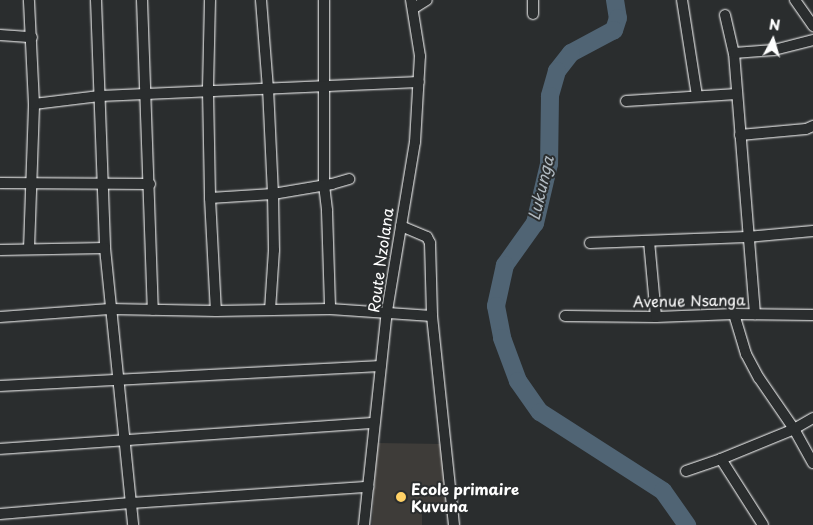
<!DOCTYPE html>
<style>
body{margin:0}
#map{position:relative;width:813px;height:525px;overflow:hidden;background:#2a2d2e;font-family:"Playpen Sans",sans-serif}
div>[style]{position:absolute}
.built>*{inset:0;background:#3e3c39}
.river>*{height:18px;margin:-9px;padding:0 9px;transform-origin:9px;border-radius:9px;background:#506474}
.roads{filter:drop-shadow(0 0 1px #fff) drop-shadow(0 0 1px #fff)}
.street>*{height:10px;margin:-5px;padding:0 5px;transform-origin:5px;border-radius:5px;background:#2a2d2e}
.dots>*{width:14px;height:14px;translate:-50% -50%;box-sizing:border-box;border:2px solid #2a2d2e;border-radius:50%}
span{translate:-50% -50%;white-space:nowrap;text-align:center;line-height:1.15;-webkit-text-stroke:4px #2a2d2e;paint-order:stroke}
.street-label{font-size:15px;color:#fff}
.poi-label{font-size:15px;color:#fff;font-weight:700}
.left{translate:0 -50%;text-align:left}
.water-label{font-size:16px;color:#b0b9c0;font-style:italic}
.north{position:absolute;left:748px;top:15px;width:50px;height:50px;-webkit-text-stroke:4px #2a2d2e;paint-order:stroke;rotate:6deg;font-size:14px;font-weight:700;line-height:20px;text-align:center;color:#fff}
.north::after{content:'';display:block;margin:auto;width:18px;height:22px;background:#fff;clip-path:polygon(50% 0,100% 100%,50% 72%,0 100%)}
</style>
<div id="map">
<div class="built">
<i style="clip-path:polygon(377px 443px,444px 444px,447px 512px,422px 512px,422px 525px,372px 525px)"></i>
</div>
<div class="river">
<i style="left:615px;top:0;width:18px;rotate:81deg"></i>
<i style="left:618px;top:18px;width:13px;rotate:108deg"></i>
<i style="left:614px;top:30px;width:49px;rotate:151.9deg"></i>
<i style="left:571px;top:53px;width:23px;rotate:128deg"></i>
<i style="left:557px;top:71px;width:26px;rotate:106deg"></i>
<i style="left:550px;top:96px;width:68px;rotate:90.8deg"></i>
<i style="left:549px;top:164px;width:61px;rotate:103.3deg"></i>
<i style="left:535px;top:223px;width:52px;rotate:125.5deg"></i>
<i style="left:505px;top:265px;width:42px;rotate:102.4deg"></i>
<i style="left:496px;top:306px;width:33px;rotate:79deg"></i>
<i style="left:502px;top:338px;width:46px;rotate:69.6deg"></i>
<i style="left:518px;top:381px;width:38px;rotate:55deg"></i>
<i style="left:540px;top:412px;width:146px;rotate:32.7deg"></i>
<i style="left:663px;top:491px;width:42px;rotate:54.8deg"></i>
</div>
<div class="roads">
<div class="street">
<i style="left:96px;top:0;width:248px;rotate:87.9deg"></i>
<i style="left:105px;top:248px;width:278px;rotate:84.2deg"></i>
<i style="left:142px;top:0;width:310px;rotate:88deg"></i>
<i style="left:210px;top:0;width:91px;rotate:91.3deg"></i>
<i style="left:208px;top:91px;width:107px;rotate:88.9deg"></i>
<i style="left:210px;top:198px;width:113px;rotate:87deg"></i>
<i style="left:261px;top:0;width:88px;rotate:85.5deg"></i>
<i style="left:268px;top:88px;width:106px;rotate:87.3deg"></i>
<i style="left:273px;top:194px;width:56px;rotate:89deg"></i>
<i style="left:274px;top:250px;width:60px;rotate:93.8deg"></i>
<i style="left:324px;top:0;width:185px;rotate:90deg"></i>
<i style="left:324px;top:185px;width:26px;rotate:83deg"></i>
<i style="left:327px;top:211px;width:98px;rotate:88.2deg"></i>
<i style="left:533px;top:0;width:14px;rotate:90deg"></i>
<i style="left:682px;top:0;width:97px;rotate:81.1deg"></i>
<i style="left:795px;top:0;width:32px;rotate:55deg"></i>
<i style="left:414px;top:8px;width:15px;rotate:-32deg"></i>
<i style="left:725px;top:15px;width:39px;rotate:77deg"></i>
<i style="left:734px;top:53px;width:262px;rotate:85.4deg"></i>
<i style="left:0;top:35px;width:32px;rotate:4deg"></i>
<i style="left:734px;top:53px;width:40px;rotate:-4.3deg"></i>
<i style="left:774px;top:50px;width:40px;rotate:-14.4deg"></i>
<i style="left:626px;top:101px;width:111px;rotate:-3.6deg"></i>
<i style="left:34px;top:104px;width:66px;rotate:-6.9deg"></i>
<i style="left:100px;top:96px;width:319px;rotate:-2.5deg"></i>
<i style="left:740px;top:135px;width:66px;rotate:-5.2deg"></i>
<i style="left:806px;top:129px;width:8px;rotate:-23deg"></i>
<i style="left:0;top:183px;width:150px;rotate:0.4deg"></i>
<i style="left:210px;top:198px;width:63px;rotate:-3.6deg"></i>
<i style="left:273px;top:194px;width:60px;rotate:-9.6deg"></i>
<i style="left:332px;top:184px;width:18px;rotate:-16deg"></i>
<i style="left:401px;top:226px;width:28px;rotate:23deg"></i>
<i style="left:427px;top:237px;width:7px;rotate:63deg"></i>
<i style="left:430px;top:243px;width:73px;rotate:88.4deg"></i>
<i style="left:432px;top:316px;width:210px;rotate:84deg"></i>
<i style="left:649px;top:241px;width:76px;rotate:84.7deg"></i>
<i style="left:590px;top:243px;width:157px;rotate:-2.2deg"></i>
<i style="left:747px;top:237px;width:66px;rotate:-5.2deg"></i>
<i style="left:29px;top:249px;width:145px;rotate:-88deg"></i>
<i style="left:34px;top:104px;width:104px;rotate:-92.8deg"></i>
<i style="left:0;top:250px;width:105px;rotate:-1.1deg"></i>
<i style="left:734px;top:314px;width:42px;rotate:73.3deg"></i>
<i style="left:746px;top:354px;width:27px;rotate:62deg"></i>
<i style="left:759px;top:378px;width:62px;rotate:55.5deg"></i>
<i style="left:794px;top:429px;width:39px;rotate:61deg"></i>
<i style="left:565px;top:316px;width:91px;rotate:0.6deg"></i>
<i style="left:656px;top:317px;width:78px;rotate:-2.2deg"></i>
<i style="left:734px;top:314px;width:79px;rotate:0.7deg"></i>
<i style="left:0;top:317px;width:110px;rotate:-4.2deg"></i>
<i style="left:110px;top:309px;width:106px;rotate:1.1deg"></i>
<i style="left:216px;top:311px;width:114px;rotate:-1deg"></i>
<i style="left:330px;top:309px;width:102px;rotate:3.9deg"></i>
<i style="left:0;top:386px;width:381px;rotate:-3deg"></i>
<i style="left:0;top:449px;width:375px;rotate:-4deg"></i>
<i style="left:721px;top:459px;width:78px;rotate:57.5deg"></i>
<i style="left:686px;top:471px;width:37px;rotate:-19deg"></i>
<i style="left:721px;top:459px;width:79px;rotate:-22.3deg"></i>
<i style="left:794px;top:429px;width:22px;rotate:-30deg"></i>
<i style="left:0;top:514px;width:131px;rotate:-4.8deg"></i>
<i style="left:131px;top:503px;width:238px;rotate:-3.9deg"></i>
<i style="left:364px;top:525px;width:215px;rotate:-83.9deg"></i>
<i style="left:387px;top:311px;width:171px;rotate:-80.6deg"></i>
<i style="left:415px;top:142px;width:86px;rotate:-86.7deg"></i>
<i style="left:420px;top:56px;width:57px;rotate:-99.1deg"></i>
</div>
</div>
<div class="dots">
<i style="left:401px;top:497px;background:#ffd166"></i>
</div>
<div class="street-label">
<span style="left:380px;top:260px;rotate:-82deg">Route Nzolana</span>
<span style="left:689px;top:300px;rotate:-1deg">Avenue Nsanga</span>
</div>
<div class="poi-label">
<span class="left" style="left:411px;top:497px">Ecole primaire<br>Kuvuna</span>
</div>
<div class="water-label">
<span style="left:540px;top:188px;rotate:-77deg">Lukunga</span>
</div>
<div class="north">N</div>
</div>
